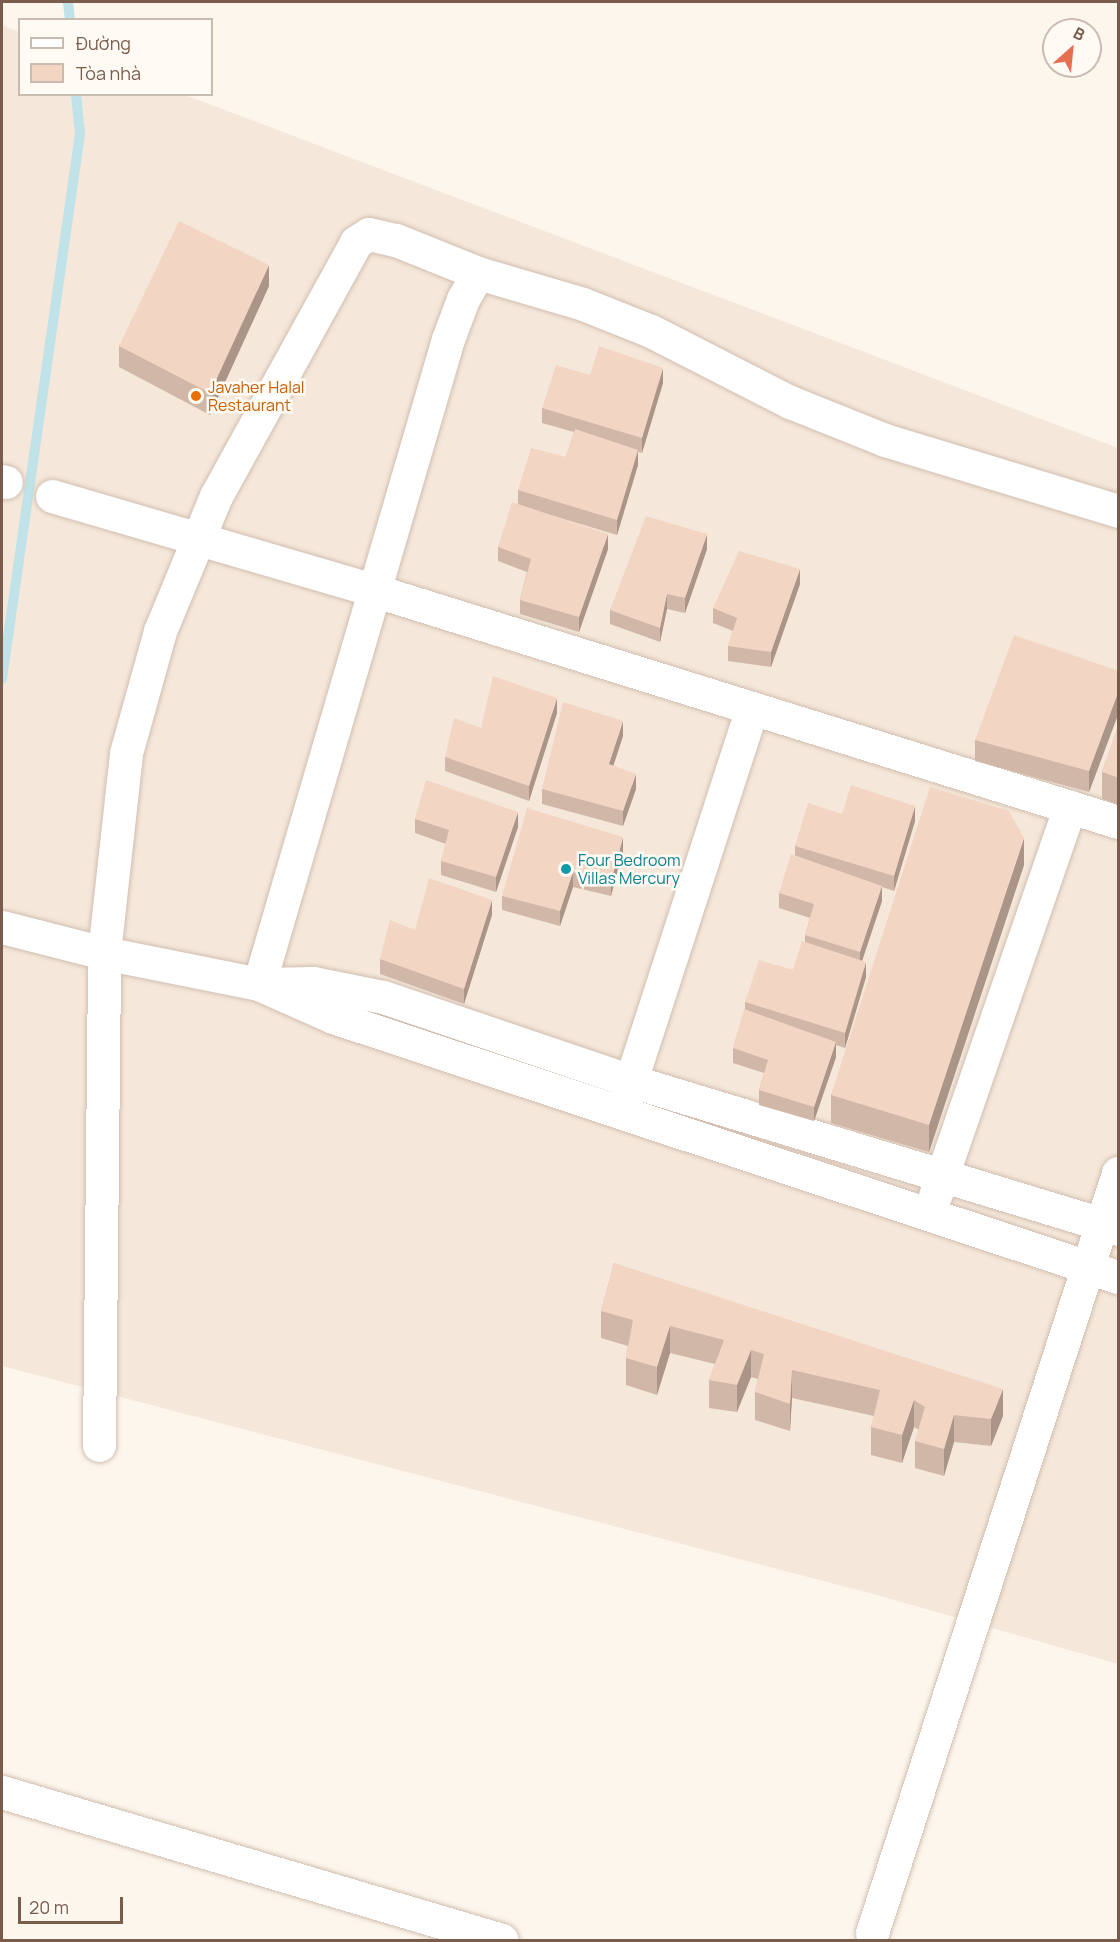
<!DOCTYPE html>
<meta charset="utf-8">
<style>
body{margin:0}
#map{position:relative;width:1120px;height:1942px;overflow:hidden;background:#fdf6ec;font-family:Manrope,sans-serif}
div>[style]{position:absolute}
.residential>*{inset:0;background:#f5e8da}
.stream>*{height:10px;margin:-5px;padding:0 5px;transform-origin:5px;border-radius:5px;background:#bfe3e8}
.roads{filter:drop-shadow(0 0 2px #d1beb0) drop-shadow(0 0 2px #d1beb0)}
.minor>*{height:33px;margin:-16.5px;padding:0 16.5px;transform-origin:16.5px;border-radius:16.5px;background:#fff}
.wall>*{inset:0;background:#d1b7a8}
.shaded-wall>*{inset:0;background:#aa9588}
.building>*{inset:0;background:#f3d5c3}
.dots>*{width:16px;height:16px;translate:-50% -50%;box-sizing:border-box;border:3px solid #fffaf3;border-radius:50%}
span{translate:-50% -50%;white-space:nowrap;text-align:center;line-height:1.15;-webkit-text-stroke:5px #fffaf3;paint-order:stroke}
.food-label{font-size:16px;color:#c56008}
.left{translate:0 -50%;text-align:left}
.culture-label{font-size:16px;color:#0d838f}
.frame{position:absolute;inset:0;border:3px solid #7a5c4d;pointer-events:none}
.legend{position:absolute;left:18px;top:18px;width:195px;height:78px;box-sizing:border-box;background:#fffaf3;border:2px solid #cabbb1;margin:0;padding:8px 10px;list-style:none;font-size:18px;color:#7a5c4d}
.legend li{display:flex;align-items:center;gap:12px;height:30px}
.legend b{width:30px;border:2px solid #cabbb1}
.north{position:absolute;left:1042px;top:18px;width:60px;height:60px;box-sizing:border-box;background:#fffaf3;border:2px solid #cabbb1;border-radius:50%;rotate:27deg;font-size:16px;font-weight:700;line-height:24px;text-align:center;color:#7a5c4d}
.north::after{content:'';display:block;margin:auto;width:21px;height:27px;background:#e76f51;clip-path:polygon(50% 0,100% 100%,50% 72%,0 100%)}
.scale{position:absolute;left:18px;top:1897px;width:105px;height:27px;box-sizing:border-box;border:3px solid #7a5c4d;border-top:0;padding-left:8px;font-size:18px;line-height:21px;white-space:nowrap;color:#7a5c4d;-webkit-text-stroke:4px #fffaf3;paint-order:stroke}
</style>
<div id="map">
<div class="residential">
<i style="clip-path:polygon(2px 25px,19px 32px,20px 94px,185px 95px,1118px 448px,1118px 1664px,877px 1595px,2px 1366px)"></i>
</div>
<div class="stream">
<i style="left:68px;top:2px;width:18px;rotate:84deg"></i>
<i style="left:2px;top:679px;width:551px;rotate:-81.86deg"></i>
<i style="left:80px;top:134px;width:40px;rotate:-95.7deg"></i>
</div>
<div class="roads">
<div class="minor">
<i style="left:2px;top:481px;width:4px;rotate:14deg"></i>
<i style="left:52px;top:496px;width:338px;rotate:16.3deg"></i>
<i style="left:376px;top:591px;width:777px;rotate:17.29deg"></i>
<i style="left:2px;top:927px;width:105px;rotate:14.3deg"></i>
<i style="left:104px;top:953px;width:158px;rotate:11.3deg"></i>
<i style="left:259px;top:984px;width:54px;rotate:-1.1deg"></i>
<i style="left:313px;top:983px;width:71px;rotate:11.3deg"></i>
<i style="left:383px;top:997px;width:262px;rotate:18.7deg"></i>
<i style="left:631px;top:1081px;width:509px;rotate:16.9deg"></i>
<i style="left:259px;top:984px;width:672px;rotate:-73.67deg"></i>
<i style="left:448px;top:339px;width:43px;rotate:-69.4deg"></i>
<i style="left:463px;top:299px;width:30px;rotate:-60deg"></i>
<i style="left:478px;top:273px;width:109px;rotate:16.4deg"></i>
<i style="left:583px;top:304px;width:73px;rotate:21.7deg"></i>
<i style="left:651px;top:331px;width:156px;rotate:27.1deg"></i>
<i style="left:790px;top:402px;width:102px;rotate:21.8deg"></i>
<i style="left:885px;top:440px;width:244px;rotate:16.9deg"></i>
<i style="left:263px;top:986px;width:77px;rotate:23.9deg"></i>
<i style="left:333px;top:1017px;width:827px;rotate:18.33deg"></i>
<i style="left:624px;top:1102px;width:412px;rotate:-72deg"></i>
<i style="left:935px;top:1196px;width:412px;rotate:-70.9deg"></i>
<i style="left:99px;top:1445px;width:492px;rotate:-89.4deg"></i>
<i style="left:104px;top:953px;width:201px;rotate:-83.7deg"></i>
<i style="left:126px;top:753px;width:127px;rotate:-74.4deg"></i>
<i style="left:160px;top:631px;width:146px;rotate:-67.5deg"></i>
<i style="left:216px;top:496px;width:290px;rotate:-61.1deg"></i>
<i style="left:356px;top:242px;width:15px;rotate:-32deg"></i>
<i style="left:369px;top:234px;width:28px;rotate:13deg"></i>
<i style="left:396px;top:240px;width:88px;rotate:21.9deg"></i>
<i style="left:2px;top:1792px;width:521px;rotate:16.49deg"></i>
<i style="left:872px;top:1933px;width:799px;rotate:-72.06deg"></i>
</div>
</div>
<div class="wall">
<i style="clip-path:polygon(269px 286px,210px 415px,119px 367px,119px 346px)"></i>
<i style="clip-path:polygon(590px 375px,663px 383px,642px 453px,638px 452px,638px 465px,617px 535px,547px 514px,608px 549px,579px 632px,520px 614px,520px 600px,527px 572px,498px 561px,498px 547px,518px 504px,518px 490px,566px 457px,574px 432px,542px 423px,542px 408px)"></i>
<i style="clip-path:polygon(707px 549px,685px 613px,667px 609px,660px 642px,610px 624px,610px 610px)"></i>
<i style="clip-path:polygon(800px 584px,771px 667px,728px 661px,728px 646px,733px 631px,713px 623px,713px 608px)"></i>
<i style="clip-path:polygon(1119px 671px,1119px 712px,1089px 792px,975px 761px,975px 740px)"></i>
<i style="clip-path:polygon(557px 713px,529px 801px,445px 771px,445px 757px,481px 728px)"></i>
<i style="clip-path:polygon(1119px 724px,1119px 805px,1102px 799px,1102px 772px)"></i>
<i style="clip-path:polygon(623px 736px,613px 766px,636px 789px,623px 826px,542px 804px,542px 789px)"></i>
<i style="clip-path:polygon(842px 814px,915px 821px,894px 891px,882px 887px,882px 901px,862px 961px,866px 977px,845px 1048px,836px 1045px,836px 1057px,814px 1121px,759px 1105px,759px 1090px,764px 1073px,733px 1063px,733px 1048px,745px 1009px,745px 1002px,793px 970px,805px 942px,805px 935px,810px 918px,779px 908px,779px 893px,795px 855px,795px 846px)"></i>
<i style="clip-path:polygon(415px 819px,518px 827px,496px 892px,441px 875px,441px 861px,446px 844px,415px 833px)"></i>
<i style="clip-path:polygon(623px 852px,611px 896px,573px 887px,560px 926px,502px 910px,502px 896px)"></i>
<i style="clip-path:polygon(1024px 865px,929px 1152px,831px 1123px,831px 1095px)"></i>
<i style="clip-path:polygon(492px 915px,464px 1004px,380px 974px,380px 959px,415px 930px)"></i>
<i style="clip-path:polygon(614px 1263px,1003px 1416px,991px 1446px,954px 1442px,944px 1476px,915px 1468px,915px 1441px,919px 1430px,914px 1427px,902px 1463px,871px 1455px,871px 1427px,874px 1416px,792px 1398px,790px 1431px,755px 1420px,755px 1392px,758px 1379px,751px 1377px,737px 1412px,709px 1408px,709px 1380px,715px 1364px,670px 1353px,657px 1395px,626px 1385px,626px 1358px,628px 1346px,601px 1338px,601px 1311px)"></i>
</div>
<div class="shaded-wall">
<i style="clip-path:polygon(269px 265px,269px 286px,210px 415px,210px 393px)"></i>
<i style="clip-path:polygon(663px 368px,663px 383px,642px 453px,642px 438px)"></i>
<i style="clip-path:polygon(638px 450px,638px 465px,617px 535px,617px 520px)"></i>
<i style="clip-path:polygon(608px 534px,608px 549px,579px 632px,579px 617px)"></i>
<i style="clip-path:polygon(707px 534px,707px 549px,685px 613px,685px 598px)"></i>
<i style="clip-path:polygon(800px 569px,800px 584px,771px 667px,771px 652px)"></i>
<i style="clip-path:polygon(667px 594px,667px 609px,660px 642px,660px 628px)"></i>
<i style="clip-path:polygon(1119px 690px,1119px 712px,1089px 792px,1089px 771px)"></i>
<i style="clip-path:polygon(557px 698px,557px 713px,529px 801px,529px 786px)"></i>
<i style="clip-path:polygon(623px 721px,623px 736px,609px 779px,609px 764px)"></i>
<i style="clip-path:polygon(636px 774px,636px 789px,623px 826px,623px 811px)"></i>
<i style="clip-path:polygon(915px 806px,915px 821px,894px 891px,894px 876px)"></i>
<i style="clip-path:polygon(518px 812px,518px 827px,496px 892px,496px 877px)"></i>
<i style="clip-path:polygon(623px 837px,623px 852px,611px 896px,611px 882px)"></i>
<i style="clip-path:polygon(1024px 838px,1024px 865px,929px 1152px,929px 1125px)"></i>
<i style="clip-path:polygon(573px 872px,573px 887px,560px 926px,560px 911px)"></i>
<i style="clip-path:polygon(882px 886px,882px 901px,860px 967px,860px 952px)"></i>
<i style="clip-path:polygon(492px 900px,492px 915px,464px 1004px,464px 989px)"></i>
<i style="clip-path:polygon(866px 962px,866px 977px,845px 1048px,845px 1033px)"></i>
<i style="clip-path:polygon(836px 1042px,836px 1057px,814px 1121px,814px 1107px)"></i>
<i style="clip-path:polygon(670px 1326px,670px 1353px,657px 1395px,657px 1367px)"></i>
<i style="clip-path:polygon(751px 1350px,751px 1377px,737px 1412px,737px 1385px)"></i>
<i style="clip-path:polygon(792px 1370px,792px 1398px,790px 1431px,790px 1404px)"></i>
<i style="clip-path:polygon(1003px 1389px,1003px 1416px,991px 1446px,991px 1419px)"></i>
<i style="clip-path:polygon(914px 1400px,914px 1427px,902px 1463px,902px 1435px)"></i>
<i style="clip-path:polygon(954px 1415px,954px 1442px,944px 1476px,944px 1449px)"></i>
</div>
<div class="building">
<i style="clip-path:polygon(179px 221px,269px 265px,210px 393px,119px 346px)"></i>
<i style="clip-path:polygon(599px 346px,663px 368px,642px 438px,542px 408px,556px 365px,590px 375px)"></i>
<i style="clip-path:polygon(575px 429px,638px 450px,617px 520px,518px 490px,531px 448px,566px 457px)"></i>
<i style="clip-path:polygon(512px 502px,608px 534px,579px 617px,520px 600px,531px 559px,498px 547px)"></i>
<i style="clip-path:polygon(646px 516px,707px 534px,685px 598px,667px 594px,660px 628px,610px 610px)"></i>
<i style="clip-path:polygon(739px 551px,800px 569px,771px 652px,728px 646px,737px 618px,713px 608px)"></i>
<i style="clip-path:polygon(1014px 635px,1119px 671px,1119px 690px,1089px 771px,975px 740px)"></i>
<i style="clip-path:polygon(493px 676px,557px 698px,529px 786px,445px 757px,454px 718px,481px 728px)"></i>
<i style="clip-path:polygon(563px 702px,623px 721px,609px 764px,636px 774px,623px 811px,542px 789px)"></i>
<i style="clip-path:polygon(1119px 724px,1119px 778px,1102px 772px)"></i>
<i style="clip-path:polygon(426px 780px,518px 812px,496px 877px,441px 861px,449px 830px,415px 819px)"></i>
<i style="clip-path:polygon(851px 785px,915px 806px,894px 876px,795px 846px,808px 803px,842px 814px)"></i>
<i style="clip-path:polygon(930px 787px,1009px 811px,1024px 838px,929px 1125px,831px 1095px)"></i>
<i style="clip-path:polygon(527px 808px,623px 837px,611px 882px,573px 872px,560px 911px,502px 896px)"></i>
<i style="clip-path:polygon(791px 854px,882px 886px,860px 952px,805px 935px,814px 904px,779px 893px)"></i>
<i style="clip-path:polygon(429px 878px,492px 900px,464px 989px,380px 959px,390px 920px,415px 930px)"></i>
<i style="clip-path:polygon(802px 941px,866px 962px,845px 1033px,745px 1002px,759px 960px,793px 970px)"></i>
<i style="clip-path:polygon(744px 1009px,836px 1042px,814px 1107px,759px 1090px,768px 1060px,733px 1048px)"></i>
<i style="clip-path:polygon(614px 1263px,1003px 1389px,991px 1419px,954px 1415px,944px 1449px,915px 1441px,925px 1407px,914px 1400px,902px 1435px,871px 1427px,880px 1390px,792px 1370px,790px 1404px,755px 1392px,764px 1354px,751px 1350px,737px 1385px,709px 1380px,724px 1340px,670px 1326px,657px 1367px,626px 1358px,633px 1320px,601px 1311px)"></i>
</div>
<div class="dots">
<i style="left:196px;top:396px;background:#e8710a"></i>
<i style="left:566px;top:869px;background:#0f9aa8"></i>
</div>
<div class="food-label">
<span class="left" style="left:208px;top:396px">Javaher Halal<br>Restaurant</span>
</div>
<div class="culture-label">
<span class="left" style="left:578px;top:869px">Four Bedroom<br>Villas Mercury</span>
</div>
<div class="frame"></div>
<ul class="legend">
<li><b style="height:8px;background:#fff"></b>Đường</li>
<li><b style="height:16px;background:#f3d5c3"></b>Tòa nhà</li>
</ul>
<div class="north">B</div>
<div class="scale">20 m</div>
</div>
